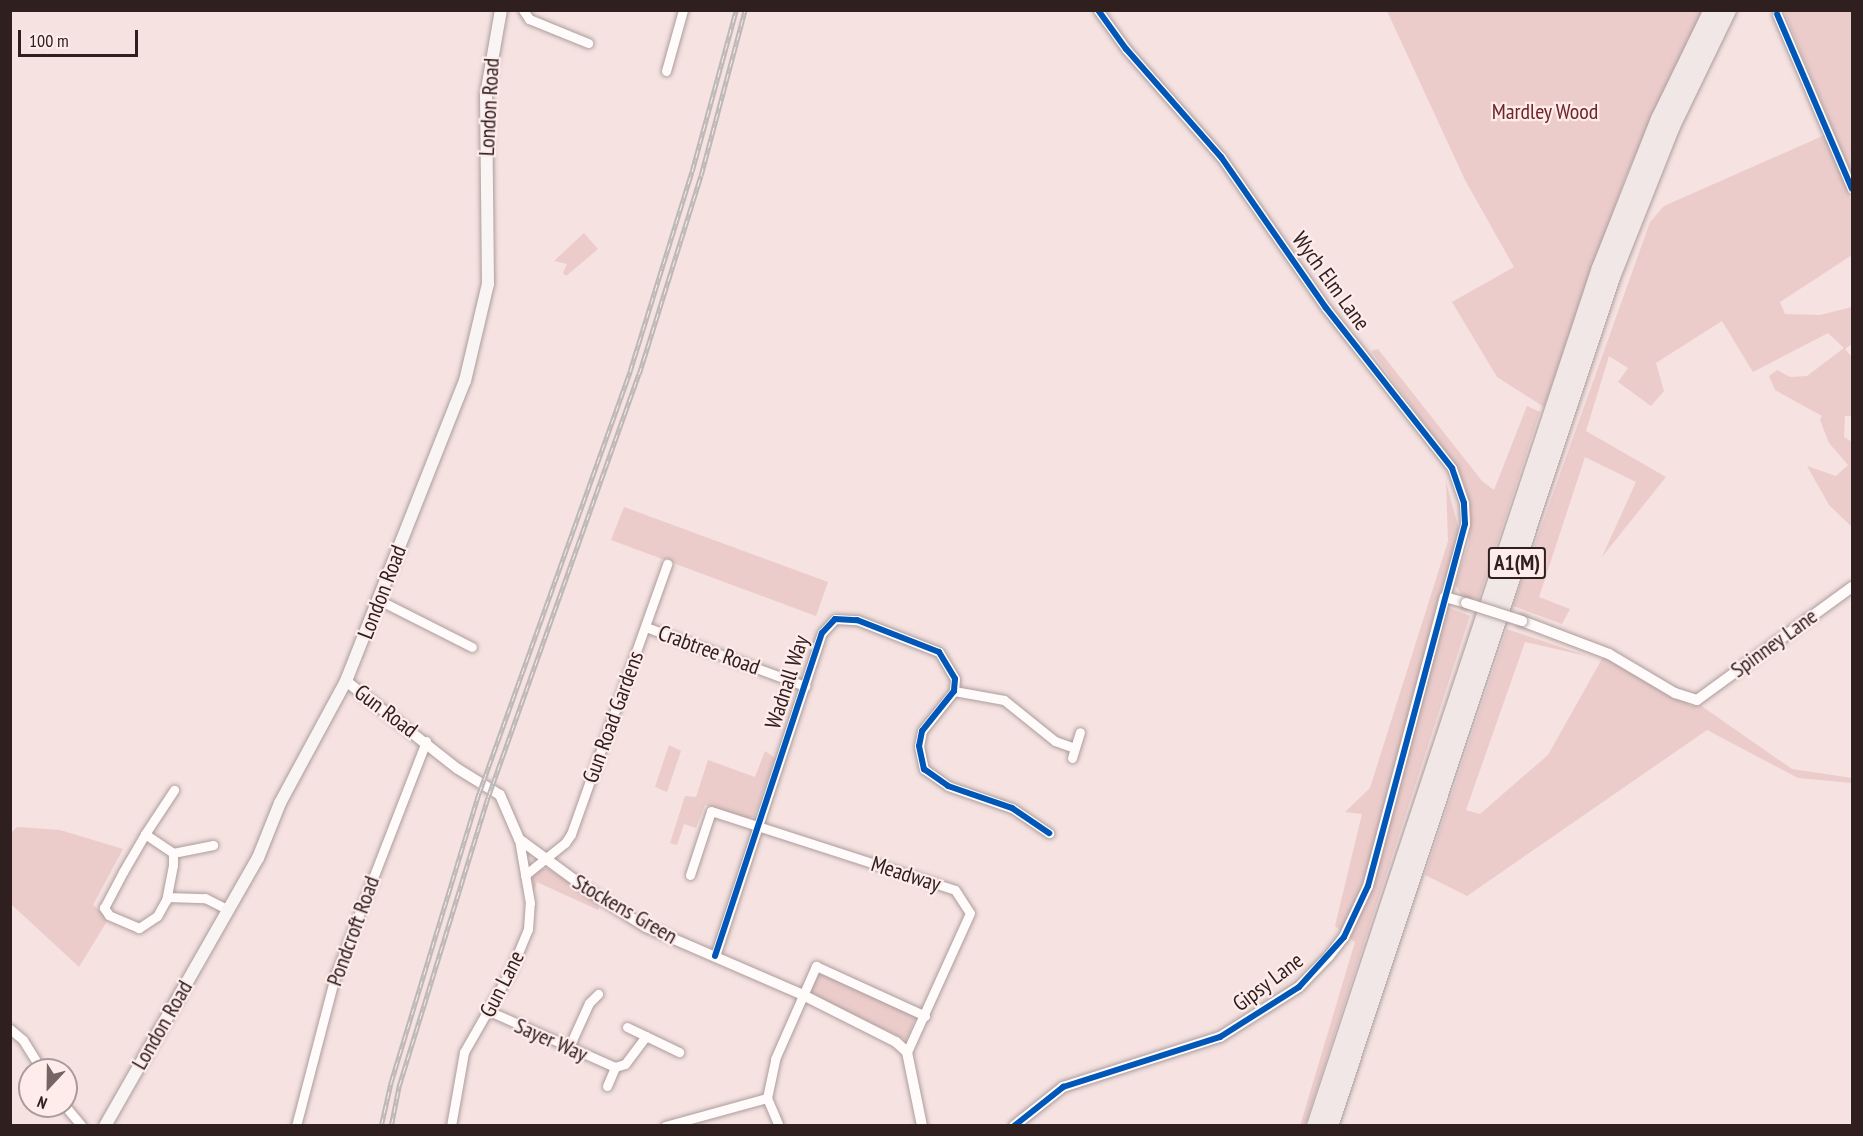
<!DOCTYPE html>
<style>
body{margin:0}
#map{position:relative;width:1863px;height:1136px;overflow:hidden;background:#f5e2e1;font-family:"PT Sans Narrow",sans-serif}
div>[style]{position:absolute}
.green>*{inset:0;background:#ebcccb}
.roads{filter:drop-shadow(0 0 2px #ac9d9c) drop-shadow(0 0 2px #ac9d9c)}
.minor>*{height:9px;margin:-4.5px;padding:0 4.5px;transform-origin:4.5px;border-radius:4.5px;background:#fefbfa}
.tertiary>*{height:10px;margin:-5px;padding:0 5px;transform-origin:5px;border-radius:5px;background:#fefbfa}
.secondary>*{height:12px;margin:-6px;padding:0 6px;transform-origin:6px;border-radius:6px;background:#faf5f5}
.motorway>*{height:16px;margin:-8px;padding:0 8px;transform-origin:8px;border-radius:8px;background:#f2e7e7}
.rail>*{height:4.5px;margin-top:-2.25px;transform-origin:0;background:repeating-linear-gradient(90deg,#feeceb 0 7px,#bdb8b7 0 14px);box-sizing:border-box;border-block:2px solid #bdb8b7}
.bridges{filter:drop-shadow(0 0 2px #ac9d9c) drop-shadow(0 0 2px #ac9d9c)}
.tertiary-bridge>*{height:10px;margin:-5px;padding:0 5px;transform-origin:5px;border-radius:5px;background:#fefbfa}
.cycleway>*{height:6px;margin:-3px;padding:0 3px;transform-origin:3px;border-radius:3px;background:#0057b8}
span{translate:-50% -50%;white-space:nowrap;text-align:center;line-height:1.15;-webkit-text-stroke:4.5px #feeceb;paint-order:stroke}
.shield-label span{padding:2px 4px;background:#feeceb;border:2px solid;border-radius:4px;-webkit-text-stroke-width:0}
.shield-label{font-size:21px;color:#2f201f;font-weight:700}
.street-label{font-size:22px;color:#2f201f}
.park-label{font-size:22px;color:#712529}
.frame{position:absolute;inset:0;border:12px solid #2f201f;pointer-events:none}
.north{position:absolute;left:18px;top:1058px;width:60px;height:60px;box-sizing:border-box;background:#feeceb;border:2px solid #ab9a99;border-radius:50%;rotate:202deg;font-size:16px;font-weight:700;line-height:24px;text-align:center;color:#2f201f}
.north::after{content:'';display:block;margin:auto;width:21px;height:27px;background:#746463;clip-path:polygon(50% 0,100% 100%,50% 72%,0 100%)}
.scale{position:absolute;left:18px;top:30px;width:120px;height:27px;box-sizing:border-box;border:3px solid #2f201f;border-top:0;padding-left:8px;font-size:18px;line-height:21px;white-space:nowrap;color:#2f201f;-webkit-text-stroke:4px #feeceb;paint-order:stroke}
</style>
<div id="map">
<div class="green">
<i style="clip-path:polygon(1387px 11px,1703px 11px,1625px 178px,1544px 407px,1497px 377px,1452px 302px,1514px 267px,1465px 180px)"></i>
<i style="clip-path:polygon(1784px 11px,1852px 11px,1852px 175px,1834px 132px)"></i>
<i style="clip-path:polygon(1825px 135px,1852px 202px,1852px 255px,1780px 302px,1785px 314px,1820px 315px,1852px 307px,1852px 344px,1845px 349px,1852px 357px,1852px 416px,1845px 416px,1844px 437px,1852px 442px,1852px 527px,1829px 505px,1807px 466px,1836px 476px,1848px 465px,1829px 443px,1820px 420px,1822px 416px,1775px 390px,1769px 376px,1777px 370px,1790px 377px,1807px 376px,1844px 348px,1828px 333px,1753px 372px,1722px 321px,1656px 363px,1664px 391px,1651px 406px,1618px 382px,1628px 368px,1609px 356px,1586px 431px,1666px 477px,1602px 557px,1636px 482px,1585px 457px,1539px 597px,1570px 609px,1562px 624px,1513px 606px,1650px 222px,1664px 206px)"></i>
<i style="clip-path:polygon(584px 233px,598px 249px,566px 276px,563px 273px,567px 264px,554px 261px)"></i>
<i style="clip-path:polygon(1378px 349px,1482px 481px,1494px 490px,1527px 406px,1540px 412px,1478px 600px,1463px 597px,1455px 585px,1469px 542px,1470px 503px,1463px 481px,1453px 462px,1371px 351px)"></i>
<i style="clip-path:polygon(1446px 482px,1460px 533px,1437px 603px,1470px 616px,1305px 1125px,1300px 1126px,1355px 942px,1335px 926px,1362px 814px,1345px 812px,1370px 788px,1448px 541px)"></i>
<i style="clip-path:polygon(624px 507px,828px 582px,816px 616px,611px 540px)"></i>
<i style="clip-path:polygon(1507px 629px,1587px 656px,1525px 642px,1466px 810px,1480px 814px,1548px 755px,1603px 657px,1692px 706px,1700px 705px,1792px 769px,1852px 778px,1852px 783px,1798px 778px,1707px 730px,1467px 896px,1425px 875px)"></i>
<i style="clip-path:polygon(669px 745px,681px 751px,667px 792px,655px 787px)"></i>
<i style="clip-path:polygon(765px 751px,775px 758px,754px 817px,746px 819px,705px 805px,696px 828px,684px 824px,677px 845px,670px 843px,685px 796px,696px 797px,708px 760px,755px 777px)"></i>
<i style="clip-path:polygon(17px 827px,60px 830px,123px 849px,93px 905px,109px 918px,79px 967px,11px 904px,10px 834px)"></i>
<i style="clip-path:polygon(538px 869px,549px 869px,600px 903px,598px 910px,537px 882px,533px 893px,530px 880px)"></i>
<i style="clip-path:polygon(818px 971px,916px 1017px,906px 1040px,808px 993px)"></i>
</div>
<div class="roads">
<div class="minor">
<i style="left:523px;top:10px;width:11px;rotate:56deg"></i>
<i style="left:529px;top:19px;width:64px;rotate:22.1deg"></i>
<i style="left:1098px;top:10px;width:48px;rotate:54.3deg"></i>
<i style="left:1126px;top:49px;width:144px;rotate:48.7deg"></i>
<i style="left:1221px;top:157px;width:184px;rotate:55.2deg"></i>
<i style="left:1326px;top:308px;width:204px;rotate:51.8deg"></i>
<i style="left:1452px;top:468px;width:37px;rotate:71deg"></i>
<i style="left:1464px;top:503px;width:21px;rotate:87deg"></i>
<i style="left:1465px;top:524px;width:76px;rotate:105.3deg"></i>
<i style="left:1777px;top:14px;width:190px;rotate:66.8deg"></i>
<i style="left:666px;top:71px;width:63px;rotate:-74.4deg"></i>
<i style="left:379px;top:600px;width:104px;rotate:26.8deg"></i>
<i style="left:646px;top:627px;width:170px;rotate:20.4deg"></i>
<i style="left:954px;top:691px;width:51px;rotate:10.2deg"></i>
<i style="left:1004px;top:700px;width:65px;rotate:38.8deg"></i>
<i style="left:1055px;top:741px;width:20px;rotate:20deg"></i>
<i style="left:1072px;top:758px;width:27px;rotate:-73deg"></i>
<i style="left:145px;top:834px;width:34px;rotate:34deg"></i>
<i style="left:173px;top:853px;width:12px;rotate:90deg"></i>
<i style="left:173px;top:865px;width:36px;rotate:101deg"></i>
<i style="left:166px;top:900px;width:18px;rotate:119deg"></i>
<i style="left:157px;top:916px;width:22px;rotate:146deg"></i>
<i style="left:139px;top:928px;width:33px;rotate:-157deg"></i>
<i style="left:109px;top:915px;width:9px;rotate:-126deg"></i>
<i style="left:104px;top:908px;width:41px;rotate:-62.2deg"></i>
<i style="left:123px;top:872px;width:44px;rotate:-59.9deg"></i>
<i style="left:145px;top:834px;width:53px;rotate:-56.6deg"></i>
<i style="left:173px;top:853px;width:41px;rotate:-11.3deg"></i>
<i style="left:525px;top:875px;width:51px;rotate:-38.7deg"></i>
<i style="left:565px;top:843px;width:11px;rotate:-56deg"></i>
<i style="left:571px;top:834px;width:287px;rotate:-70.4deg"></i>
<i style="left:690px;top:875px;width:67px;rotate:-71.8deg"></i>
<i style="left:711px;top:811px;width:256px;rotate:17.9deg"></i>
<i style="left:955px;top:890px;width:27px;rotate:57deg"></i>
<i style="left:970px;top:913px;width:153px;rotate:114.4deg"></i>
<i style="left:167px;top:897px;width:38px;rotate:2deg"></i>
<i style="left:205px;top:898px;width:25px;rotate:27deg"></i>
<i style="left:715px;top:956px;width:340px;rotate:-71.7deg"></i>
<i style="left:822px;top:633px;width:19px;rotate:-47deg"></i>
<i style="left:835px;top:619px;width:22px;rotate:3deg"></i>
<i style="left:857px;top:620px;width:88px;rotate:21.3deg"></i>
<i style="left:939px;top:652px;width:31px;rotate:59deg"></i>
<i style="left:955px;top:679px;width:12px;rotate:95deg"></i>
<i style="left:954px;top:691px;width:51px;rotate:128.7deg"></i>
<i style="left:922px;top:731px;width:15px;rotate:101deg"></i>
<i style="left:919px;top:746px;width:24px;rotate:78deg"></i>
<i style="left:924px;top:769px;width:29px;rotate:35deg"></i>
<i style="left:948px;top:786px;width:68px;rotate:19deg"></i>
<i style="left:1012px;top:808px;width:45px;rotate:34deg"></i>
<i style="left:489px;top:1011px;width:138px;rotate:24deg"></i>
<i style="left:627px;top:1027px;width:58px;rotate:25.7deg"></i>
<i style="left:10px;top:1029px;width:17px;rotate:40deg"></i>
<i style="left:23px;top:1040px;width:36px;rotate:58deg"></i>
<i style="left:569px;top:1047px;width:48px;rotate:-65.6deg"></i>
<i style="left:589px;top:1003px;width:13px;rotate:-45deg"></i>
<i style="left:607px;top:1086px;width:21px;rotate:-67deg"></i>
<i style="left:615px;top:1067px;width:10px;rotate:-17deg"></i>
<i style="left:625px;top:1064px;width:35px;rotate:-53deg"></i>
<i style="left:767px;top:1098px;width:30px;rotate:67deg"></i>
<i style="left:65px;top:1106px;width:26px;rotate:50deg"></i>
<i style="left:296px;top:1126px;width:155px;rotate:-75.4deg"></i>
<i style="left:335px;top:976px;width:252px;rotate:-68.8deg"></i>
<i style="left:451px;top:1126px;width:75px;rotate:-80deg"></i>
<i style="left:464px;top:1052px;width:95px;rotate:-60.2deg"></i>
<i style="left:511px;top:970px;width:44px;rotate:-67.5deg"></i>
<i style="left:528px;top:929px;width:26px;rotate:-86deg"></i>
<i style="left:530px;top:903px;width:65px;rotate:-99.8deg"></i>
<i style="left:665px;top:1126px;width:106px;rotate:-15.4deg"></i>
<i style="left:767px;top:1098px;width:40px;rotate:-78deg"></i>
<i style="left:775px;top:1059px;width:102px;rotate:-66.2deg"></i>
<i style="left:816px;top:966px;width:120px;rotate:24.6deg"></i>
</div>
<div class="tertiary">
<i style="left:1522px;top:621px;width:93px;rotate:20.8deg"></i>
<i style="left:1609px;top:654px;width:77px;rotate:30.6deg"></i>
<i style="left:1675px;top:693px;width:23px;rotate:18deg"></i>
<i style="left:1697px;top:700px;width:192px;rotate:-36.1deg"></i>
<i style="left:346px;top:681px;width:142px;rotate:38.2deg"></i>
<i style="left:458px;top:769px;width:49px;rotate:31.8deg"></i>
<i style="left:500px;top:795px;width:48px;rotate:66.6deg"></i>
<i style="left:519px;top:839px;width:98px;rotate:36.3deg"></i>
<i style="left:598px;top:897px;width:57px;rotate:32deg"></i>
<i style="left:646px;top:927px;width:171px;rotate:23.4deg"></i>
<i style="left:803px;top:995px;width:104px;rotate:26.8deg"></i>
<i style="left:896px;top:1042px;width:15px;rotate:42deg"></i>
<i style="left:907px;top:1052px;width:76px;rotate:78.5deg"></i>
<i style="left:1014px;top:1126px;width:63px;rotate:-38.5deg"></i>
<i style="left:1063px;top:1087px;width:165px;rotate:-17.7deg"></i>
<i style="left:1220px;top:1037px;width:93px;rotate:-32.3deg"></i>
<i style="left:1299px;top:987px;width:43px;rotate:-45.9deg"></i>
<i style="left:1329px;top:956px;width:24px;rotate:-52deg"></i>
<i style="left:1344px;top:937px;width:56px;rotate:-64.8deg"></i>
<i style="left:1368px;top:886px;width:299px;rotate:-75.1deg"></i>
<i style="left:1445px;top:597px;width:22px;rotate:16deg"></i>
</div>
<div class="secondary">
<i style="left:105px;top:1126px;width:309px;rotate:-60.3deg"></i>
<i style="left:258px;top:858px;width:59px;rotate:-68.2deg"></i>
<i style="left:280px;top:803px;width:139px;rotate:-61.6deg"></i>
<i style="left:346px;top:681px;width:323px;rotate:-68.4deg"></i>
<i style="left:465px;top:381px;width:100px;rotate:-76.7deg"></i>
<i style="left:488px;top:284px;width:189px;rotate:-90.6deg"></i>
<i style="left:486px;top:95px;width:86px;rotate:-80deg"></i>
</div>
<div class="motorway">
<i style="left:1315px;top:1126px;width:904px;rotate:-71.63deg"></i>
<i style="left:1600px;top:268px;width:160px;rotate:-68.4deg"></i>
<i style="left:1659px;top:119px;width:121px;rotate:-64.1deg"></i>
<i style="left:1330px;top:1126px;width:895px;rotate:-71.63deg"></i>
<i style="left:1612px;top:277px;width:162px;rotate:-68.3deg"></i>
<i style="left:1672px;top:126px;width:129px;rotate:-64.2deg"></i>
</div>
</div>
<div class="rail">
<i style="left:381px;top:1126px;width:45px;rotate:-77.2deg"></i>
<i style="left:391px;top:1082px;width:302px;rotate:-73.1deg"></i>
<i style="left:479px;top:793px;width:448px;rotate:-70.3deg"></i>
<i style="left:630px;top:371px;width:209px;rotate:-72.8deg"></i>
<i style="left:692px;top:171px;width:167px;rotate:-74.7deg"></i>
<i style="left:391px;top:1126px;width:41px;rotate:-78.7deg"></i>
<i style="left:399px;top:1086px;width:302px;rotate:-72.9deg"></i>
<i style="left:488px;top:797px;width:449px;rotate:-70.4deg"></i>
<i style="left:639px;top:374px;width:208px;rotate:-72.7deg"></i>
<i style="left:701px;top:175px;width:171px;rotate:-75.1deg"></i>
</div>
<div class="bridges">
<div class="tertiary-bridge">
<i style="left:1466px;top:603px;width:59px;rotate:17.8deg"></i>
</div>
</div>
<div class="cycleway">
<i style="left:1777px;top:14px;width:190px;rotate:66.8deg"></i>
<i style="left:715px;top:956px;width:340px;rotate:-71.7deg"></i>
<i style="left:822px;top:633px;width:19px;rotate:-47deg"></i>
<i style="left:835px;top:619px;width:22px;rotate:3deg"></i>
<i style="left:857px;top:620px;width:88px;rotate:21.3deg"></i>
<i style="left:939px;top:652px;width:31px;rotate:59deg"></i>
<i style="left:955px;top:679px;width:12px;rotate:95deg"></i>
<i style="left:954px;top:691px;width:51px;rotate:128.7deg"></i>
<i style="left:922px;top:731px;width:15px;rotate:101deg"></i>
<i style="left:919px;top:746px;width:24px;rotate:78deg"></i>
<i style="left:924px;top:769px;width:29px;rotate:35deg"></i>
<i style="left:948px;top:786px;width:68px;rotate:19deg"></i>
<i style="left:1012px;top:808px;width:45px;rotate:34deg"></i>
<i style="left:1014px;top:1126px;width:63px;rotate:-38.5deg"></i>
<i style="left:1063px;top:1087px;width:165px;rotate:-17.7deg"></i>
<i style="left:1220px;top:1037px;width:93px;rotate:-32.3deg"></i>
<i style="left:1299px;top:987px;width:67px;rotate:-48deg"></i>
<i style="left:1344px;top:937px;width:56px;rotate:-64.8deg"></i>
<i style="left:1368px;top:886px;width:375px;rotate:-75deg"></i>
<i style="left:1465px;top:524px;width:21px;rotate:-93deg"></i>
<i style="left:1464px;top:503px;width:37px;rotate:-109deg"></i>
<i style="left:1452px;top:468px;width:204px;rotate:-128.2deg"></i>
<i style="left:1326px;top:308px;width:184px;rotate:-124.8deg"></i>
<i style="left:1221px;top:157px;width:144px;rotate:-131.3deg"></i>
<i style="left:1126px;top:49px;width:48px;rotate:-125.7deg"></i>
</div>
<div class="shield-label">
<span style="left:1517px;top:563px">A1(M)</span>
</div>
<div class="street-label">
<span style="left:489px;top:107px;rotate:-87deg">London Road</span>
<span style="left:1331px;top:281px;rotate:54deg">Wych Elm Lane</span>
<span style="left:382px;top:592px;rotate:-69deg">London Road</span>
<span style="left:1774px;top:643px;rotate:-36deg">Spinney Lane</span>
<span style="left:709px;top:650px;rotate:20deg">Crabtree Road</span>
<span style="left:787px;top:682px;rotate:-72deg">Wadnall Way</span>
<span style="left:386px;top:711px;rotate:37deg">Gun Road</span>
<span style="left:613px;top:717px;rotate:-70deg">Gun Road Gardens</span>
<span style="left:906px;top:874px;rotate:18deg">Meadway</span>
<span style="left:625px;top:909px;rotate:30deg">Stockens Green</span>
<span style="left:353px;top:931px;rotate:-70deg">Pondcroft Road</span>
<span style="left:1268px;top:982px;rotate:-37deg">Gipsy Lane</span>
<span style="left:502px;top:984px;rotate:-63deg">Gun Lane</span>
<span style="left:162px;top:1025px;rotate:-60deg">London Road</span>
<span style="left:551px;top:1040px;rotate:24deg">Sayer Way</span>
</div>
<div class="park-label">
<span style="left:1545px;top:112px">Mardley Wood</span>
</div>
<div class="frame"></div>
<div class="north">N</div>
<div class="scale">100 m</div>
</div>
